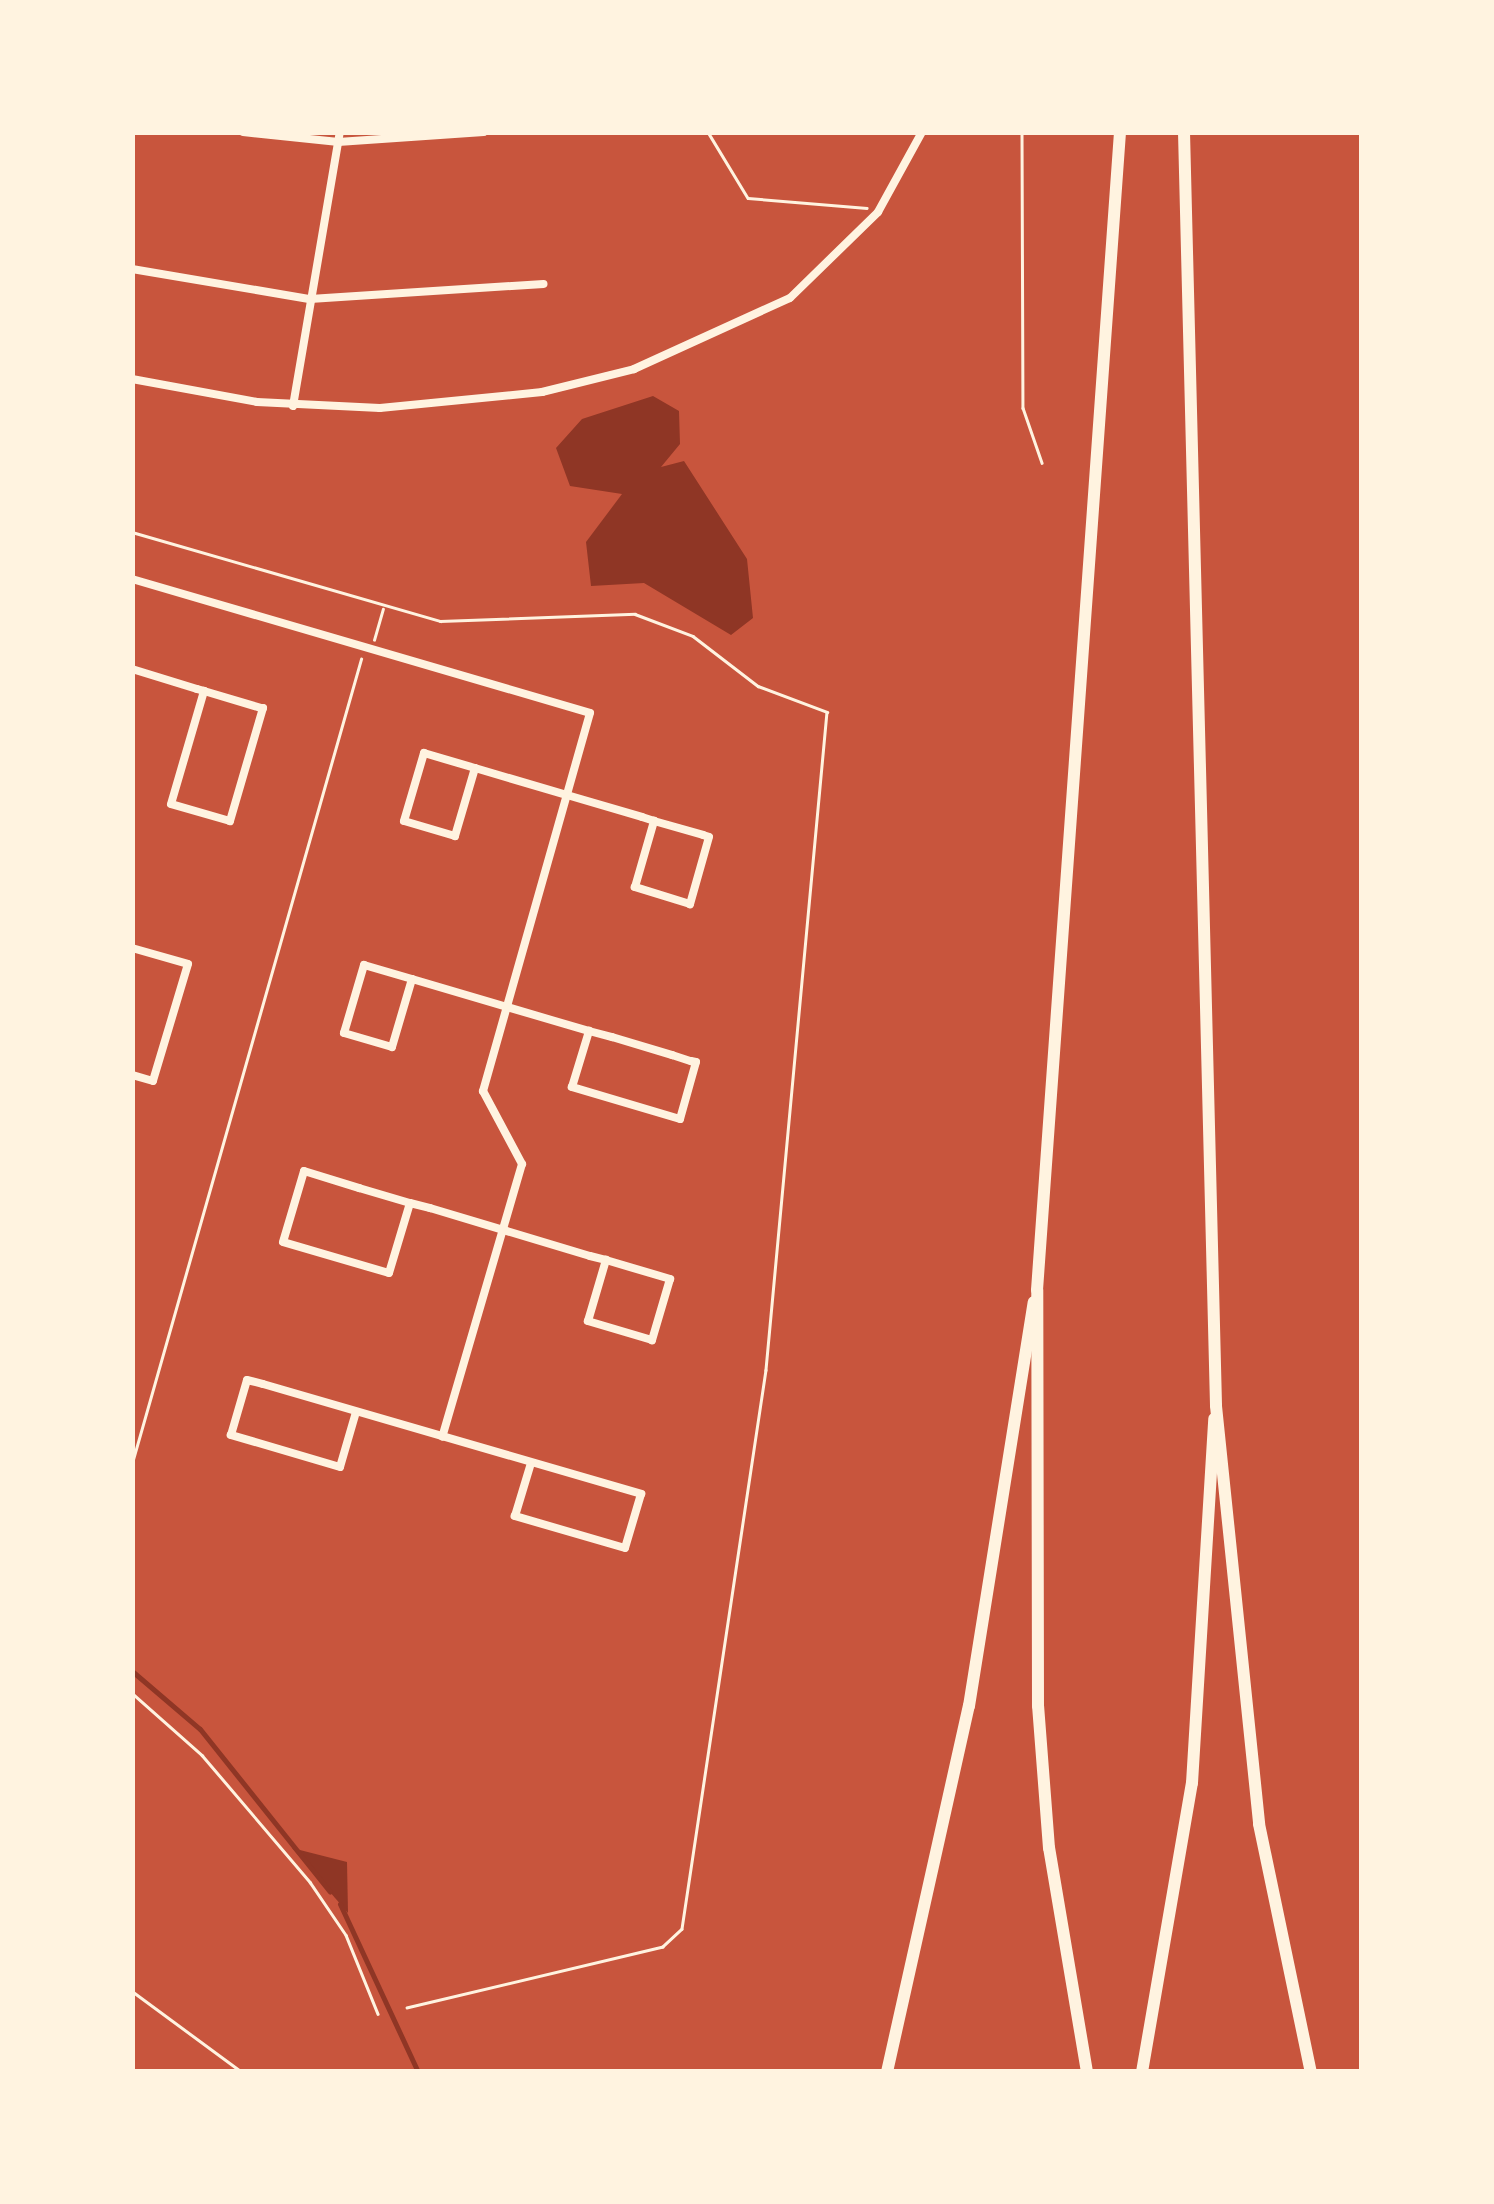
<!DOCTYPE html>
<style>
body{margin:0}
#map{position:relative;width:1494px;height:2204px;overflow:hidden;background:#c8553d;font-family:Figtree,sans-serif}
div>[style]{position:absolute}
.water>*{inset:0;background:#8f3625}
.stream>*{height:5px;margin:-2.5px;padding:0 2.5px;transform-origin:2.5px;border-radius:2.5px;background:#8f3625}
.path>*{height:2.5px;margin:-1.25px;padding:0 1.25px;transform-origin:1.25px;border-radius:1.25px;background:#fff3e0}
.minor>*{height:8px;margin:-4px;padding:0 4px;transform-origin:4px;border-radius:4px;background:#fff3e0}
.motorway>*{height:12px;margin:-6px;padding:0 6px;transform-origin:6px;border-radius:6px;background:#fff3e0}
span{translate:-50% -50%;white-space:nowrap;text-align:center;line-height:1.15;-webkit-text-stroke:8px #fff3e0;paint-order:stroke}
.frame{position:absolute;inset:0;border:135px solid #fff3e0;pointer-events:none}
</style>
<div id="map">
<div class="water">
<i style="clip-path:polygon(653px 396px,679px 411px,680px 444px,661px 467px,684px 461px,747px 559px,753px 618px,731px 635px,644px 583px,591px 586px,586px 542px,622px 494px,570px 486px,556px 448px,582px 419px)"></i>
<i style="clip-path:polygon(292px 1848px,347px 1862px,348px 1913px)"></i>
</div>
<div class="stream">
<i style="left:132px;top:1671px;width:89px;rotate:40.5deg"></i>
<i style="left:200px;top:1729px;width:208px;rotate:51.4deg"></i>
<i style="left:340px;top:1904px;width:185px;rotate:65.1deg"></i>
</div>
<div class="path">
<i style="left:708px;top:132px;width:77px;rotate:58.8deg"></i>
<i style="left:748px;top:198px;width:119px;rotate:4.8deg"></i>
<i style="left:1022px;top:132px;width:276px;rotate:89.8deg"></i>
<i style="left:1023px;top:408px;width:58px;rotate:70.9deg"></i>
<i style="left:132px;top:532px;width:321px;rotate:16.1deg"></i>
<i style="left:440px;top:621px;width:195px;rotate:-2.1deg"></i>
<i style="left:635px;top:614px;width:62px;rotate:20.8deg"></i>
<i style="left:693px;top:636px;width:82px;rotate:37.6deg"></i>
<i style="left:758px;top:686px;width:74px;rotate:20.6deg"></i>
<i style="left:827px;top:712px;width:661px;rotate:95.3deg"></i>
<i style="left:766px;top:1370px;width:565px;rotate:98.55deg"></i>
<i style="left:682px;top:1929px;width:26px;rotate:137deg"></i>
<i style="left:663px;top:1947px;width:263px;rotate:166.6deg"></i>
<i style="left:374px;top:640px;width:32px;rotate:-74deg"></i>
<i style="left:132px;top:1463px;width:836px;rotate:-74.1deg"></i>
<i style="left:132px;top:1693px;width:94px;rotate:41.5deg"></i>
<i style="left:202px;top:1755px;width:167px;rotate:49.6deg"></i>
<i style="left:310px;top:1882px;width:64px;rotate:55.8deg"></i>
<i style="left:346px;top:1935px;width:85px;rotate:67.9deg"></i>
<i style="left:132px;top:1991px;width:137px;rotate:36.4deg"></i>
</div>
<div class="minor">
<i style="left:243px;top:132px;width:96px;rotate:6deg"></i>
<i style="left:338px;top:142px;width:146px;rotate:-3.9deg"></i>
<i style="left:132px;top:269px;width:181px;rotate:9.6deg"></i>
<i style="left:310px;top:299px;width:234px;rotate:-3.7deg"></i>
<i style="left:132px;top:379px;width:127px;rotate:10.4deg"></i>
<i style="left:257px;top:402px;width:123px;rotate:2.8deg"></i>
<i style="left:380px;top:408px;width:163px;rotate:-5.6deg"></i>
<i style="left:542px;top:392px;width:95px;rotate:-14deg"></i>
<i style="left:634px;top:369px;width:171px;rotate:-24.5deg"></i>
<i style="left:790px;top:298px;width:123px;rotate:-44.3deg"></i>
<i style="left:878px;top:212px;width:91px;rotate:-61.2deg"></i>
<i style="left:293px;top:406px;width:278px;rotate:-80.3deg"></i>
<i style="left:132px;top:579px;width:477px;rotate:16.3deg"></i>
<i style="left:590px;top:713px;width:393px;rotate:105.8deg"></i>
<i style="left:483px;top:1091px;width:83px;rotate:61.9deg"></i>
<i style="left:522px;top:1164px;width:284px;rotate:106.3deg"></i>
<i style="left:132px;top:669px;width:68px;rotate:17.1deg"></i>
<i style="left:197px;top:689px;width:7px;rotate:16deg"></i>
<i style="left:204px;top:691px;width:59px;rotate:16.6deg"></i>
<i style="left:261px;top:708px;width:2px"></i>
<i style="left:263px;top:708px;width:118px;rotate:106.3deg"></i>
<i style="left:230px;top:821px;width:61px;rotate:-163.9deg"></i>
<i style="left:171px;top:804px;width:118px;rotate:-73.7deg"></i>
<i style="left:475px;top:768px;width:71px;rotate:106.4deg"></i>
<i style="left:455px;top:836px;width:53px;rotate:-163.6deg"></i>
<i style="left:404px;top:821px;width:71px;rotate:-73.6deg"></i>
<i style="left:424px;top:753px;width:53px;rotate:16.4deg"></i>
<i style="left:475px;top:768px;width:96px;rotate:16.4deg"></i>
<i style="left:567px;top:795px;width:78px;rotate:16.3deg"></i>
<i style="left:642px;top:817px;width:13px;rotate:18deg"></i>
<i style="left:654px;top:821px;width:51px;rotate:15.9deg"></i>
<i style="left:703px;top:835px;width:6px;rotate:18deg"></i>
<i style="left:709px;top:837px;width:70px;rotate:105.8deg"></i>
<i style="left:690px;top:904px;width:58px;rotate:-162.8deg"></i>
<i style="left:635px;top:887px;width:69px;rotate:-73.9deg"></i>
<i style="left:132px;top:948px;width:58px;rotate:15.9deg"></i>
<i style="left:188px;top:964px;width:122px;rotate:106.7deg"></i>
<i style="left:153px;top:1081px;width:22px;rotate:-164deg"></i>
<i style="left:412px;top:979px;width:71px;rotate:106.4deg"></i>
<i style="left:392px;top:1047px;width:50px;rotate:-163.7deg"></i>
<i style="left:344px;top:1033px;width:71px;rotate:-73.6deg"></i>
<i style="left:364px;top:965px;width:50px;rotate:16.3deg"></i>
<i style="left:412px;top:979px;width:184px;rotate:16.4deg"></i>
<i style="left:589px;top:1031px;width:24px;rotate:15deg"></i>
<i style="left:612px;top:1037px;width:63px;rotate:16.7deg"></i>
<i style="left:672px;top:1055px;width:20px;rotate:18deg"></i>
<i style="left:691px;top:1061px;width:5px;rotate:11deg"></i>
<i style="left:696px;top:1062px;width:59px;rotate:105.7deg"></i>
<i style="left:680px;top:1119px;width:113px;rotate:-163.5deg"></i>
<i style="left:572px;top:1087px;width:59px;rotate:-73.1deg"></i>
<i style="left:410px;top:1203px;width:73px;rotate:106.7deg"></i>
<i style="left:389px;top:1273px;width:110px;rotate:-163.7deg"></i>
<i style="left:283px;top:1242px;width:74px;rotate:-73.5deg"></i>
<i style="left:304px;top:1171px;width:58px;rotate:17.2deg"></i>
<i style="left:359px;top:1188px;width:53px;rotate:16.4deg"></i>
<i style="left:410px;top:1203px;width:21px;rotate:14deg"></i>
<i style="left:430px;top:1208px;width:167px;rotate:16.7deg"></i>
<i style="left:590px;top:1256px;width:16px;rotate:14deg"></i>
<i style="left:606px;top:1260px;width:67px;rotate:16.5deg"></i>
<i style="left:670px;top:1279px;width:64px;rotate:106.4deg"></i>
<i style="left:652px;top:1340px;width:67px;rotate:-163.5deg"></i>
<i style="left:588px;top:1321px;width:64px;rotate:-73.6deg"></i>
<i style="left:356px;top:1412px;width:57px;rotate:106.2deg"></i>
<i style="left:340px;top:1467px;width:114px;rotate:-163.6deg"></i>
<i style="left:231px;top:1435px;width:57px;rotate:-73.8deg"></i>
<i style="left:247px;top:1380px;width:16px;rotate:14deg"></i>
<i style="left:263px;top:1384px;width:394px;rotate:16.2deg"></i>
<i style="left:641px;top:1494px;width:56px;rotate:106.5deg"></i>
<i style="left:625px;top:1548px;width:115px;rotate:-163.8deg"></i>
<i style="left:515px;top:1516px;width:55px;rotate:-73.2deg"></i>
</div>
<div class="motorway">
<i style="left:1184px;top:132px;width:1274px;rotate:88.56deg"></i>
<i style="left:1216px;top:1406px;width:420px;rotate:84.1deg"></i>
<i style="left:1259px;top:1824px;width:253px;rotate:78.2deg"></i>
<i style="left:887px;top:2072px;width:375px;rotate:-77.4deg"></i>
<i style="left:969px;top:1706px;width:409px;rotate:-80.9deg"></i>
<i style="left:1087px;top:2072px;width:227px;rotate:-99.6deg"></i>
<i style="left:1049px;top:1848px;width:142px;rotate:-94.4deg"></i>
<i style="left:1038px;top:1706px;width:416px;rotate:-90.1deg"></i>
<i style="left:1037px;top:1290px;width:1161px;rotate:-85.9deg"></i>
<i style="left:1142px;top:2072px;width:293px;rotate:-80.2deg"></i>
<i style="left:1192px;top:1783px;width:365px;rotate:-86.5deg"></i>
</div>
<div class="frame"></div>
</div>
